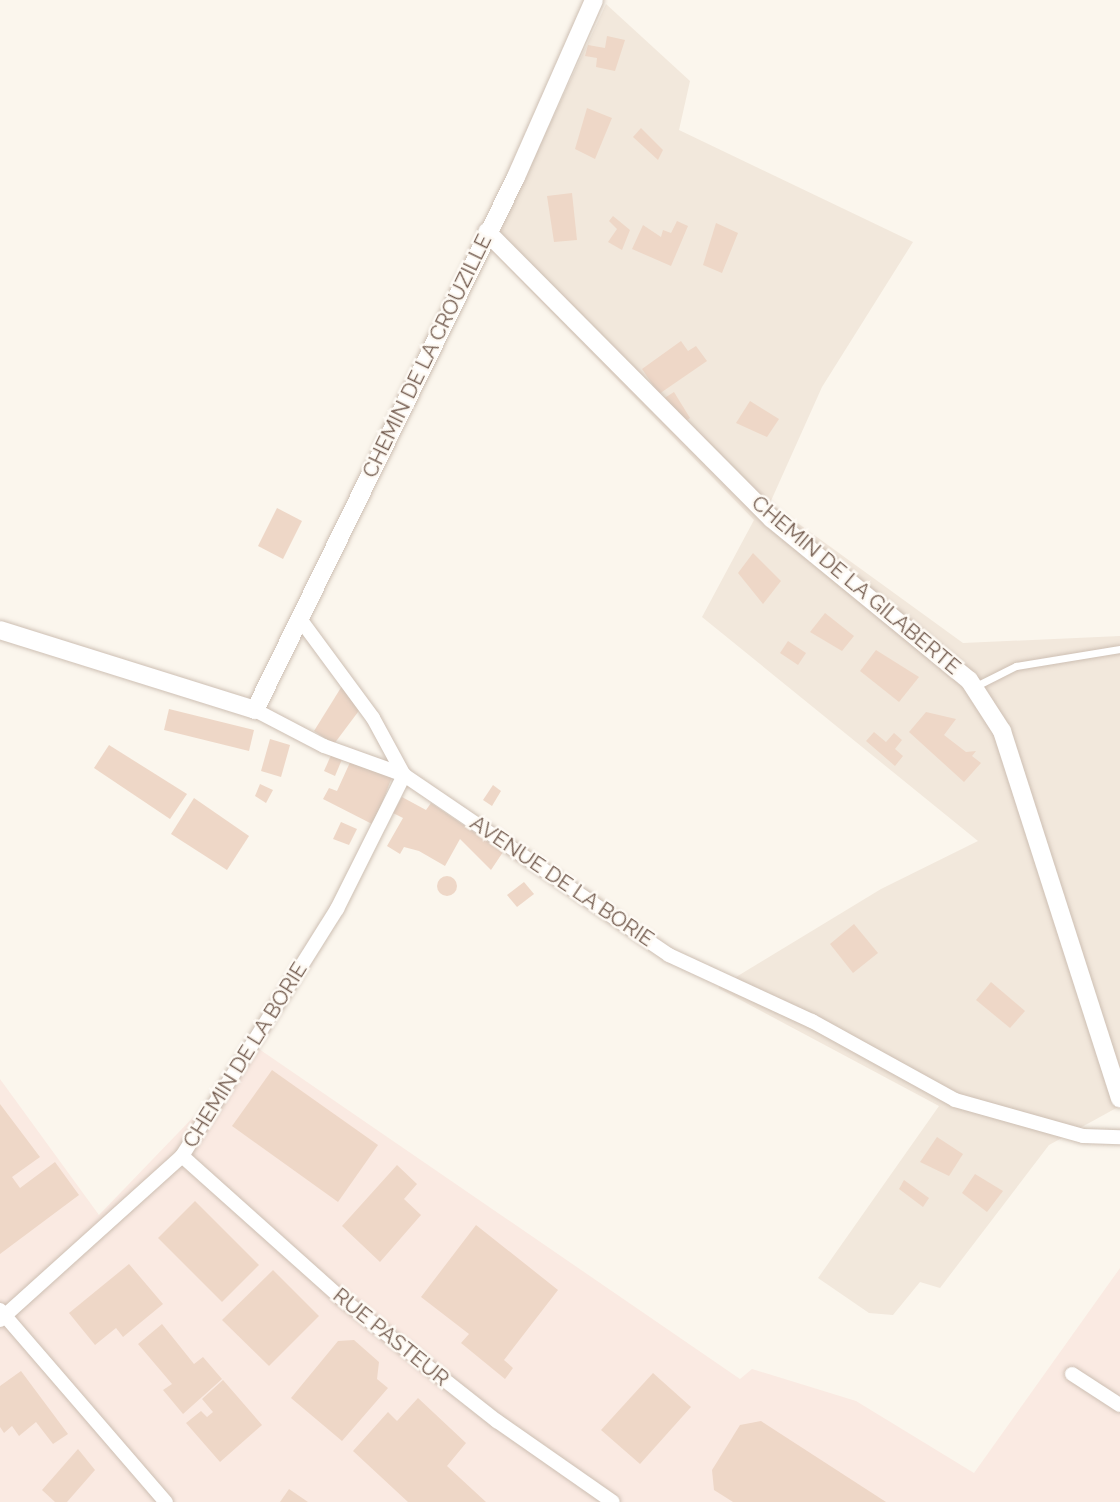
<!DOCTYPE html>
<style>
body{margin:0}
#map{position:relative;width:1120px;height:1502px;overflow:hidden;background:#fbf6ed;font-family:Raleway,sans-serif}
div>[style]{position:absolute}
.residential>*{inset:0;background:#f2e8dc}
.commercial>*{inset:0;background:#faeae2}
.building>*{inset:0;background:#eed7c7}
.round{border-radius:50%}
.roads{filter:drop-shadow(0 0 2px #cdbfb3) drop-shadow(0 0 2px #cdbfb3)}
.service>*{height:7px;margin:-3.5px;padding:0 3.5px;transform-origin:3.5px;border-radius:3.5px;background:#fff}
.minor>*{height:14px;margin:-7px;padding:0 7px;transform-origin:7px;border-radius:7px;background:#fff}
.tertiary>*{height:18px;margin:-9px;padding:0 9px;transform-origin:9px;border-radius:9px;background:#fff}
span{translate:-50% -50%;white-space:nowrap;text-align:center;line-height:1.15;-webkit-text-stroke:5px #fefaf4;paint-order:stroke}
.street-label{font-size:21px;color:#755e51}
</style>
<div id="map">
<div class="residential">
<i style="clip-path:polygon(606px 4px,690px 81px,679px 130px,913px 242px,822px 387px,770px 503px,963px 643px,1120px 636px,1120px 1106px,1049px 1145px,940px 1288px,920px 1282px,893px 1315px,869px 1313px,818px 1278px,939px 1106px,718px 988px,881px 889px,978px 841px,702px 617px,754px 520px,491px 250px)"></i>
</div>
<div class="commercial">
<i style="clip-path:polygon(259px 1049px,740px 1379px,752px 1369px,856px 1401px,974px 1473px,1120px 1268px,1120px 1502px,0 1502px,0 1079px,99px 1215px)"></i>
</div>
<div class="building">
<i style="clip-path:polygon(607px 36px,625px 40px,615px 71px,596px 67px,597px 58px,585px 56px,588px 45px,605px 48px)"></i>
<i style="clip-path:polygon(587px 108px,612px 118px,595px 159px,575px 149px)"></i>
<i style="clip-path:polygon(641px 128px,663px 150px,658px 160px,633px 137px)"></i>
<i style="clip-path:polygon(572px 193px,577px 240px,554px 242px,547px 196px)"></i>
<i style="clip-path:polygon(613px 216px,630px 230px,622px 250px,608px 242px,617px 229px,609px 221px)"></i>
<i style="clip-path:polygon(677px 221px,688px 226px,671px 266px,632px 249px,643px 225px,661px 237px,663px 230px,671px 233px)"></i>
<i style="clip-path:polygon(716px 223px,738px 233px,722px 273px,703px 265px)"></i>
<i style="clip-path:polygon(681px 341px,688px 351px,696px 346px,707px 361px,659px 394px,642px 369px)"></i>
<i style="clip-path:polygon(674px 392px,690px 418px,681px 424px,663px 399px)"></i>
<i style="clip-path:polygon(750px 401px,779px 419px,767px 437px,736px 423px)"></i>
<i style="clip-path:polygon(277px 508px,302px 521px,283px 559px,258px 546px)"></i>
<i style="clip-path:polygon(753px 553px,781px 581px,763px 604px,738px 573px)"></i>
<i style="clip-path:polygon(825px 613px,854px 636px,842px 651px,810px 632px)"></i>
<i style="clip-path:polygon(788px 641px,806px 653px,798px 665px,780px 653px)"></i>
<i style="clip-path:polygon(876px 650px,919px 677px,899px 702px,860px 671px)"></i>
<i style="clip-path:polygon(342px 686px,361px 708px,334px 744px,314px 731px)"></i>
<i style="clip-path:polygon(169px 709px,254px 730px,249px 751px,164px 730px)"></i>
<i style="clip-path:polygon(926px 712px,956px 719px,944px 735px,966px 752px,976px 751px,972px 756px,981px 763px,964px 782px,909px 732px)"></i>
<i style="clip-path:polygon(874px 732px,886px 742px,894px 733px,902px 740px,895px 749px,903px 756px,895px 766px,866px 741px)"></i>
<i style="clip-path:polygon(270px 739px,290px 745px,281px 777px,261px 771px)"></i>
<i style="clip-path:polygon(109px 745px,187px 794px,170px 819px,94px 768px)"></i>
<i style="clip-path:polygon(332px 753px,343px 757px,335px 776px,324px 771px)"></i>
<i style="clip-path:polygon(352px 758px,393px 774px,374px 825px,323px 799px,329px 788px,337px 791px)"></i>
<i style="clip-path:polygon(260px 784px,273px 790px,266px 803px,255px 796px)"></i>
<i style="clip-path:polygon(493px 785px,501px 791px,492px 806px,483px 800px)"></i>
<i style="clip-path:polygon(402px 797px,426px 810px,431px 803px,503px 852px,491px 870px,460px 839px,445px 866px,419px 851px,404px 847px,400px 854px,387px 846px,403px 818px,393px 813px)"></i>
<i style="clip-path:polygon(194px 798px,249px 836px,227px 870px,171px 834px)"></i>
<i style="clip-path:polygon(341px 822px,357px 829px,349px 845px,333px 839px)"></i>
<i class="round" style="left:437px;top:876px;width:20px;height:20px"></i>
<i style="clip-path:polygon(524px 882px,534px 894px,517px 907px,507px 895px)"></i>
<i style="clip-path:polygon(854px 924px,878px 953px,853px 973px,830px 944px)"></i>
<i style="clip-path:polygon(991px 982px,1025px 1011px,1010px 1028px,976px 1000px)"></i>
<i style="clip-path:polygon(272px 1070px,378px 1145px,338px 1202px,232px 1126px)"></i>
<i style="clip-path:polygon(0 1104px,40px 1157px,12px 1177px,20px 1188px,55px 1162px,79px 1195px,0 1254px)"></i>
<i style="clip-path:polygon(937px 1137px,963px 1154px,949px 1176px,920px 1162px)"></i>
<i style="clip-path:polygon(397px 1165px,417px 1184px,404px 1199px,421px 1215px,380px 1262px,342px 1226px)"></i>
<i style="clip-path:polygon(975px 1174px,1003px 1191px,987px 1212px,962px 1193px)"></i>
<i style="clip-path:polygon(904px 1180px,929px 1198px,923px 1207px,899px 1189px)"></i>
<i style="clip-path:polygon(195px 1201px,259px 1265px,222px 1302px,158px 1238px)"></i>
<i style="clip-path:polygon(476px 1225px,558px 1290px,504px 1360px,513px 1368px,505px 1379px,461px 1343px,469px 1334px,421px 1297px)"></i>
<i style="clip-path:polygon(129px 1264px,163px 1304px,123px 1337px,116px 1328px,95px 1345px,69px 1313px)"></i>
<i style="clip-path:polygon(273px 1270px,319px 1316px,269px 1366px,222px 1320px)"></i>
<i style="clip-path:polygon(162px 1324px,194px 1364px,203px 1357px,222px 1379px,183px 1414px,163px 1390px,172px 1384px,138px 1344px)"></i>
<i style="clip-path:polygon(354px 1340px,379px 1362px,377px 1379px,388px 1388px,342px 1441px,291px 1398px,338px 1341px)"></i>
<i style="clip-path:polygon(21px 1371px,68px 1434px,53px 1444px,36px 1422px,19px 1436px,12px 1426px,4px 1433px,0 1427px,0 1386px)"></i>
<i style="clip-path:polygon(653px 1373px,691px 1407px,640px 1464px,601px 1430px)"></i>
<i style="clip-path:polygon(223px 1380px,262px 1425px,220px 1462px,186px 1423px,201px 1411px,207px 1417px,213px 1412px,202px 1399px)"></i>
<i style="clip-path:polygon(418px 1398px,466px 1443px,447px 1466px,486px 1502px,408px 1502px,353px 1451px,388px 1412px,397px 1421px)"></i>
<i style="clip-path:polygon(761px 1421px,886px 1502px,733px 1502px,714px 1490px,712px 1470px,740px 1425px)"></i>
<i style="clip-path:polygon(78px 1449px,95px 1470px,67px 1502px,55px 1502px,42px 1490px)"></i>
<i style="clip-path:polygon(289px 1489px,308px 1502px,280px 1502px)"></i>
</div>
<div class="roads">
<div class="service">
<i style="left:974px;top:687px;width:47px;rotate:-26.6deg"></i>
<i style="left:1016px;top:666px;width:105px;rotate:-9.3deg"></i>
</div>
<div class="minor">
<i style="left:300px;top:619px;width:123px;rotate:53.6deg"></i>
<i style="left:373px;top:718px;width:65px;rotate:61.5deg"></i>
<i style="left:255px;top:710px;width:78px;rotate:27.6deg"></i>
<i style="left:324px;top:746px;width:85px;rotate:19.9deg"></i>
<i style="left:404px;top:775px;width:320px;rotate:34.2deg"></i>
<i style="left:669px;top:955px;width:157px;rotate:24.8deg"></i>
<i style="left:812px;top:1021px;width:163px;rotate:28.9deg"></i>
<i style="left:955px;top:1100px;width:133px;rotate:15.7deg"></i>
<i style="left:1083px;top:1136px;width:37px;rotate:2deg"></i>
<i style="left:182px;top:1156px;width:213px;rotate:41.8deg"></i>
<i style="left:341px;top:1298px;width:199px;rotate:38.3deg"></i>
<i style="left:497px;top:1421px;width:141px;rotate:34.9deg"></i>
<i style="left:0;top:1310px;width:254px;rotate:49.2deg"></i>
<i style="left:0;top:1320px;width:245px;rotate:-42deg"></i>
<i style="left:182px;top:1156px;width:292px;rotate:-57.9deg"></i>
<i style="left:337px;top:909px;width:150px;rotate:-63.4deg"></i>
<i style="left:1072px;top:1374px;width:57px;rotate:32.9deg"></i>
</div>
<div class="tertiary">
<i style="left:487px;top:232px;width:404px;rotate:45.2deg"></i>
<i style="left:772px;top:519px;width:254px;rotate:39.3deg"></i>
<i style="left:969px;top:680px;width:61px;rotate:57.1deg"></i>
<i style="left:1002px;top:731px;width:386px;rotate:72.2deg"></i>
<i style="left:0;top:630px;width:267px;rotate:17.4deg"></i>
<i style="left:255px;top:710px;width:593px;rotate:-63.91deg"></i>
<i style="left:516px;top:177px;width:193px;rotate:-66.2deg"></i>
</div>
</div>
<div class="street-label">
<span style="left:427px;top:356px;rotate:-64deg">CHEMIN DE LA CROUZILLE</span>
<span style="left:856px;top:585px;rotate:40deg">CHEMIN DE LA GILABERTE</span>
<span style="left:562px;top:881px;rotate:34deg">AVENUE DE LA BORIE</span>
<span style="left:245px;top:1055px;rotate:-58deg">CHEMIN DE LA BORIE</span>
<span style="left:391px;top:1337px;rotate:39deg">RUE PASTEUR</span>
</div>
</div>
